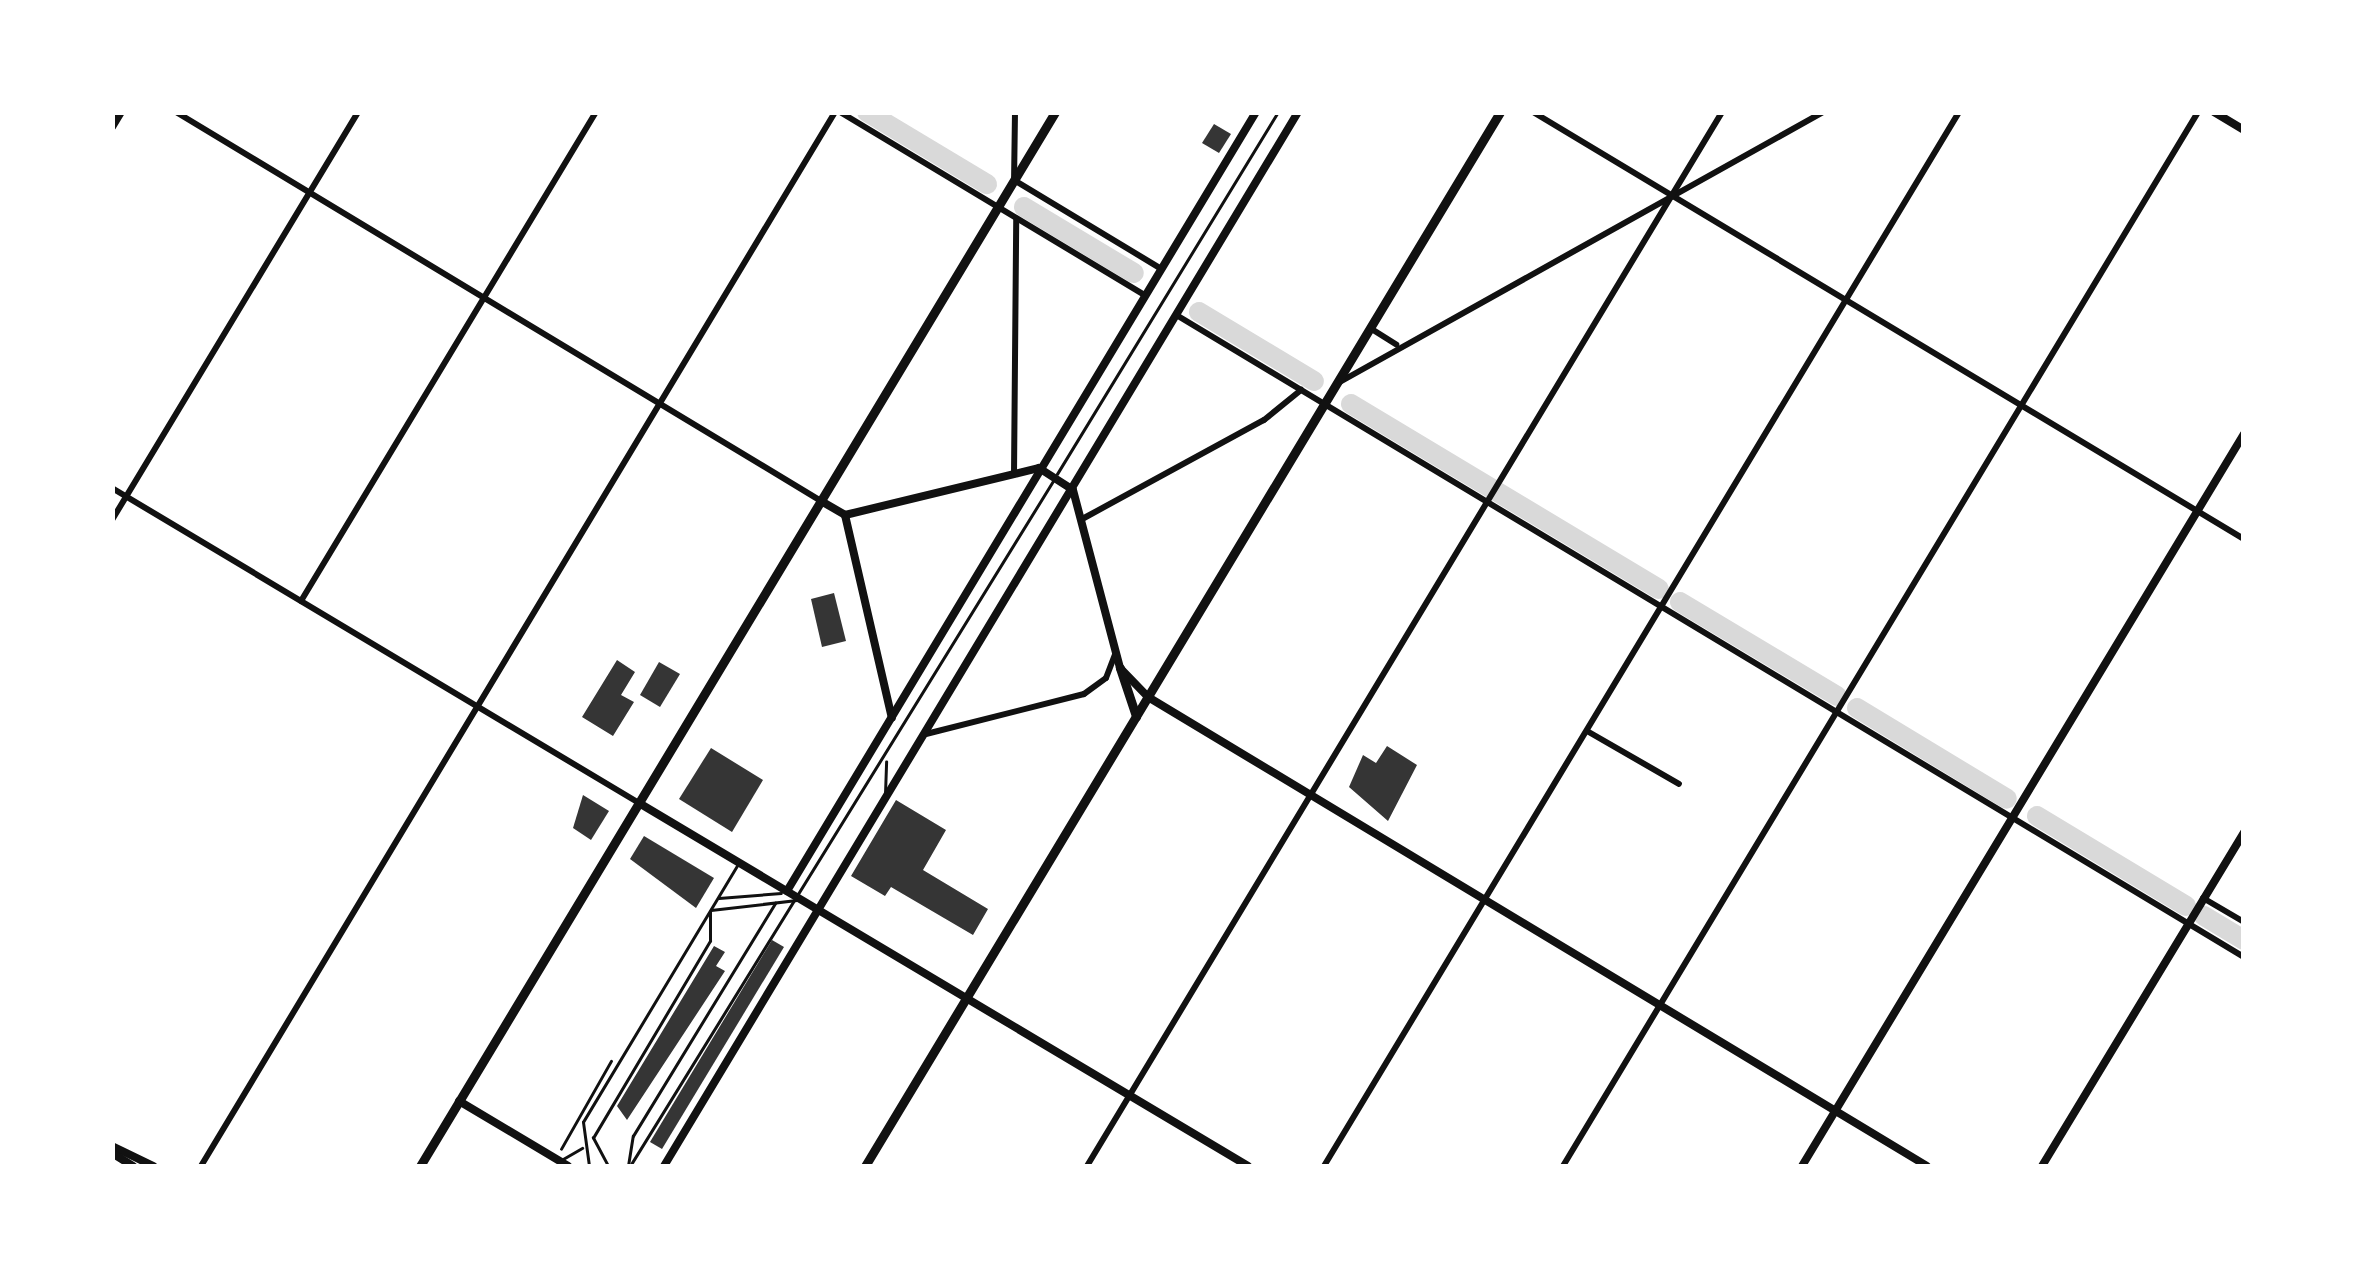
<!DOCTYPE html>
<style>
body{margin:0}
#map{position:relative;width:2356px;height:1279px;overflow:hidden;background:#fff;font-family:Manrope,sans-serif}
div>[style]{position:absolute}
.river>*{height:20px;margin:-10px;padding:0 10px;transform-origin:10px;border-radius:10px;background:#d9d9d9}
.building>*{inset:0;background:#353535}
.path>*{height:2.5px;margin:-1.25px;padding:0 1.25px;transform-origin:1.25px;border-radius:1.25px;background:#111}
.service>*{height:2.5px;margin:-1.25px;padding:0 1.25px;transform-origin:1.25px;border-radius:1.25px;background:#111}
.minor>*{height:6px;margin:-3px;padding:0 3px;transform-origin:3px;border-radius:3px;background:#111}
.tertiary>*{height:8px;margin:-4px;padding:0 4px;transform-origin:4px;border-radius:4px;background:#111}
.secondary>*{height:8px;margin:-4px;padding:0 4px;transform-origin:4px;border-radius:4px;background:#111}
.primary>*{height:9px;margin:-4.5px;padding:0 4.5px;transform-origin:4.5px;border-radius:4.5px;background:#111}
span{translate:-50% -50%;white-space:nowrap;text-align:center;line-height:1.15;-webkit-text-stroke:8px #fff;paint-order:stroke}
.frame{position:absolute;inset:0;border:115px solid #fff;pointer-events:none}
</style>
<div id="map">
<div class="river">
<i style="left:867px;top:112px;width:140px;rotate:31deg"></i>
<i style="left:1024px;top:207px;width:128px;rotate:31deg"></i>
<i style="left:1199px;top:312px;width:134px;rotate:31deg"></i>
<i style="left:1351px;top:404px;width:359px;rotate:31deg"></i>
<i style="left:1680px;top:602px;width:183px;rotate:30.9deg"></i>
<i style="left:1857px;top:708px;width:175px;rotate:31.2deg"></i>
<i style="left:2037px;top:816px;width:174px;rotate:31.1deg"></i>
<i style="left:2204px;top:916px;width:47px;rotate:31deg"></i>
</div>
<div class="building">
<i style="clip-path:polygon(1214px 124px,1231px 134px,1219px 153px,1202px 143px)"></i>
<i style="clip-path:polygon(834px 593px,846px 641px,822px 647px,811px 599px)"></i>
<i style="clip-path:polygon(617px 660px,635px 672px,621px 695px,634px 702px,613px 736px,582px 717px)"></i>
<i style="clip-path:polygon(659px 662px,680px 674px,660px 707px,640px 695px)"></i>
<i style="clip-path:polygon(1387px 746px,1417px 765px,1388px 821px,1349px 787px,1363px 755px,1376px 763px)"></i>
<i style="clip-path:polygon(711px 748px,763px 780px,732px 832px,679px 799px)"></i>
<i style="clip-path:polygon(583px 795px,609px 811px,591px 840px,573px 828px)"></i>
<i style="clip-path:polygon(896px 800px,946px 830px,923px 870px,988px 909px,973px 935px,891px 887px,885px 896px,851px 876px)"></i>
<i style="clip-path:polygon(644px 836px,714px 878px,696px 908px,630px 859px)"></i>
<i style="clip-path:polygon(772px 940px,784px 947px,662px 1149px,650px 1142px)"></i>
<i style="clip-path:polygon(714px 946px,725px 952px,716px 966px,725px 971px,627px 1120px,617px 1106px)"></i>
</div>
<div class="path">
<i style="left:561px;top:1149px;width:101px;rotate:-60.4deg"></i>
</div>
<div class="service">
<i style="left:1057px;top:474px;width:424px;rotate:-58.6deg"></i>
<i style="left:885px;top:794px;width:32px;rotate:-88deg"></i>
<i style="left:719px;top:898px;width:62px;rotate:-4.6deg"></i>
<i style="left:711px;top:910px;width:88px;rotate:-6.6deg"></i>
<i style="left:563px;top:1159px;width:22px;rotate:-30deg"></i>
<i style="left:589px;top:1166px;width:44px;rotate:-97.8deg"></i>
<i style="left:583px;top:1122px;width:301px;rotate:-59deg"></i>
<i style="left:608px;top:1166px;width:32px;rotate:-118deg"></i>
<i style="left:593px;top:1138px;width:229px;rotate:-59.3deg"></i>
<i style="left:710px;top:941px;width:29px;rotate:-90deg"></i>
<i style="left:628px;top:1166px;width:30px;rotate:-81deg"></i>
<i style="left:633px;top:1136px;width:273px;rotate:-58.6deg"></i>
<i style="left:630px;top:1166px;width:805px;rotate:-58.3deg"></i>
</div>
<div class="minor">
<i style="left:176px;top:112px;width:753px;rotate:31.09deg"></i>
<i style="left:840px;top:112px;width:355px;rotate:31deg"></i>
<i style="left:1015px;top:112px;width:68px;rotate:90.8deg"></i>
<i style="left:1014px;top:180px;width:170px;rotate:31.1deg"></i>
<i style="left:1533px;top:112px;width:829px;rotate:30.99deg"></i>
<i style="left:1178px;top:316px;width:1244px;rotate:31.02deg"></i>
<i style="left:1370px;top:328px;width:31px;rotate:32deg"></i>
<i style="left:1338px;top:383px;width:556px;rotate:-29.19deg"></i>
<i style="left:1014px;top:474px;width:254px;rotate:-89.5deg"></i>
<i style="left:112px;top:488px;width:614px;rotate:30.87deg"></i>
<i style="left:1084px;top:518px;width:205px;rotate:-28.6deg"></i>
<i style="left:1264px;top:420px;width:48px;rotate:-39deg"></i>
<i style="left:112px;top:520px;width:476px;rotate:-58.9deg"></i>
<i style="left:301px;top:601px;width:571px;rotate:-58.9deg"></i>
<i style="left:1587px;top:731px;width:106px;rotate:29.9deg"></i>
<i style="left:926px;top:734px;width:163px;rotate:-14.2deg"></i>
<i style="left:1084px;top:694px;width:27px;rotate:-36deg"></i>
<i style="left:1106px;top:678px;width:28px;rotate:-69deg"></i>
<i style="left:2203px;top:898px;width:48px;rotate:30.3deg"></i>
<i style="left:201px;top:1166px;width:1230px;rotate:-58.97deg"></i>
<i style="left:1087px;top:1166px;width:1231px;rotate:-58.93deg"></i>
<i style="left:1324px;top:1166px;width:1231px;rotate:-58.93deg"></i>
<i style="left:1563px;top:1166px;width:1231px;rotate:-58.93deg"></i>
</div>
<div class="tertiary">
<i style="left:2214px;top:112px;width:35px;rotate:31deg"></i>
<i style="left:112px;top:127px;width:17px;rotate:-59deg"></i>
<i style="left:821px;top:501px;width:28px;rotate:30deg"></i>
<i style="left:845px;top:515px;width:200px;rotate:-13.6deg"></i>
<i style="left:1039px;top:468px;width:40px;rotate:32.9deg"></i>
<i style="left:1073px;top:490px;width:184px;rotate:75.2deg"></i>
<i style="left:1120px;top:668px;width:40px;rotate:46deg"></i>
<i style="left:1148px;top:697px;width:909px;rotate:31.05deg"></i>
<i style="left:845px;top:515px;width:208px;rotate:77deg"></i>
<i style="left:639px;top:803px;width:709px;rotate:30.8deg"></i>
<i style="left:787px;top:891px;width:909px;rotate:-58.95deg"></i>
<i style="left:664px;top:1166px;width:1230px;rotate:-58.97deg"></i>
</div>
<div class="secondary">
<i style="left:459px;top:1101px;width:127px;rotate:30.8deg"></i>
<i style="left:112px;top:1146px;width:46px;rotate:26deg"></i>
<i style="left:112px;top:1153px;width:25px;rotate:32deg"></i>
<i style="left:1802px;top:1166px;width:855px;rotate:-58.88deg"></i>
<i style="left:2042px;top:1166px;width:390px;rotate:-58.8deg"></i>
</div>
<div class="primary">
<i style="left:1120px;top:668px;width:51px;rotate:71.6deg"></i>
<i style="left:420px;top:1166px;width:1231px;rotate:-58.93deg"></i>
<i style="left:865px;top:1166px;width:1231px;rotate:-58.93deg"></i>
</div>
<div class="frame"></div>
</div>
